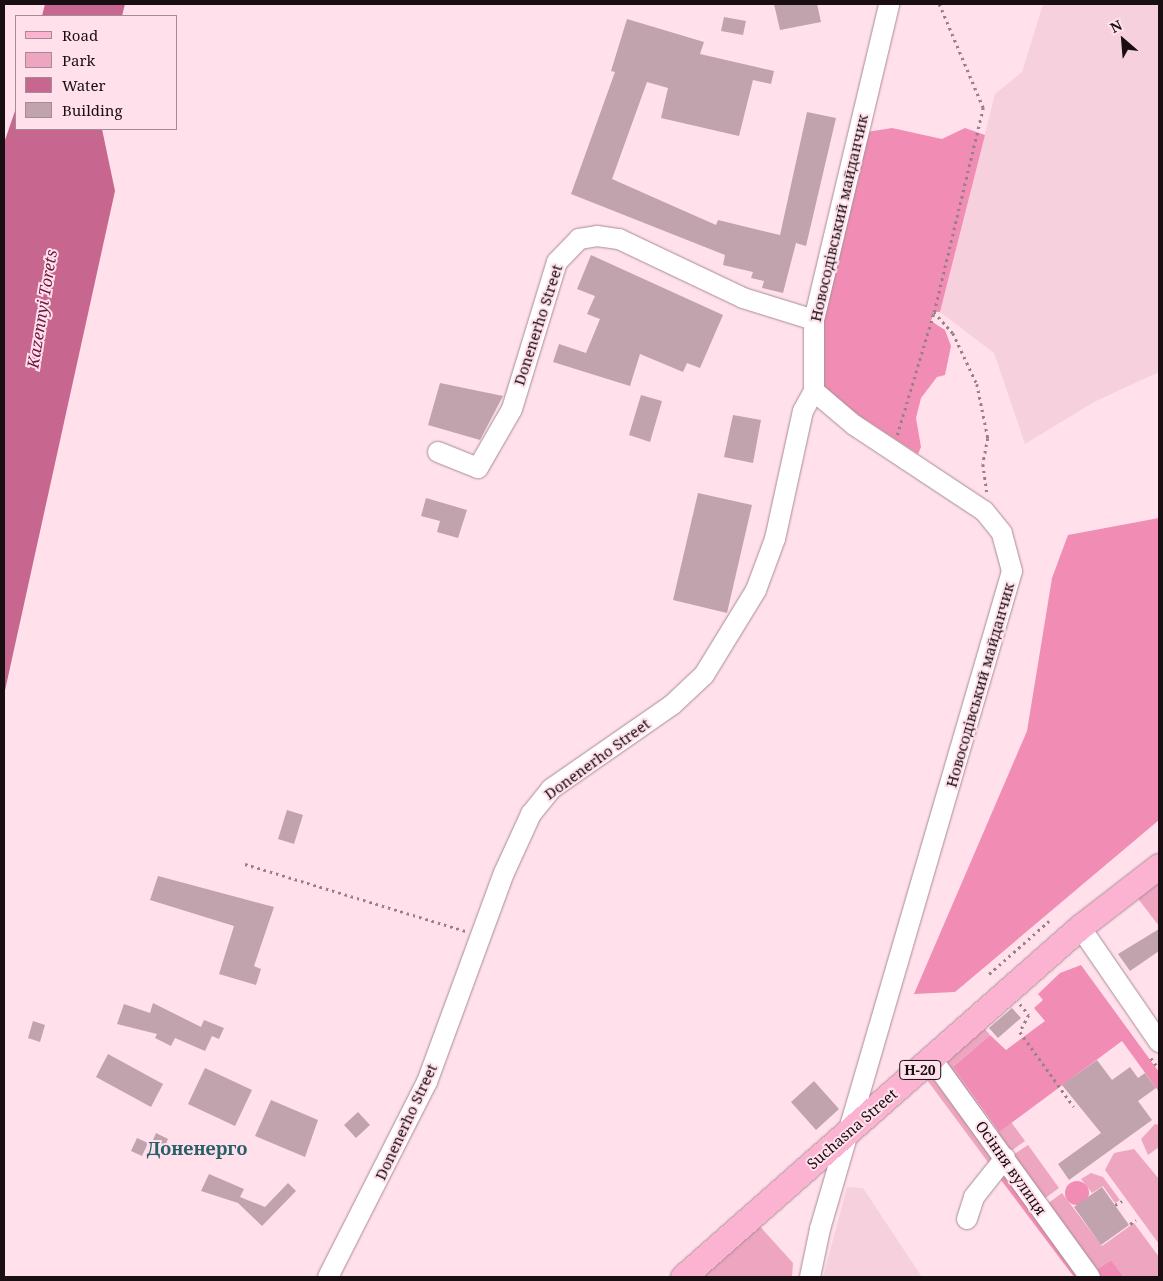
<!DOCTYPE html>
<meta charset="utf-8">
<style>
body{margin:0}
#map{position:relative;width:1163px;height:1281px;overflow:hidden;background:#ffe0eb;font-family:"Noto Serif",serif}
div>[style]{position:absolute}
.built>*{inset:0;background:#f6d0dd}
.green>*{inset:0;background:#eda5c0}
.forest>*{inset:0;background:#f18db5}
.round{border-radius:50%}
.water>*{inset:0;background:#c7678f}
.building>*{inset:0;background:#c0a3ad}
.path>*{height:2.5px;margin-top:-1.25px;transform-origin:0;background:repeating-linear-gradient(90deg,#978188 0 2.5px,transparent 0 6.5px)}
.roads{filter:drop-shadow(0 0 1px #a88c96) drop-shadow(0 0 1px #a88c96)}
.minor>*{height:20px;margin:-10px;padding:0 10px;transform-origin:10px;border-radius:10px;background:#fff}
.major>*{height:25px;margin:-12.5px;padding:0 12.5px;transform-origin:12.5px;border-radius:12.5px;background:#fcb3d1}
span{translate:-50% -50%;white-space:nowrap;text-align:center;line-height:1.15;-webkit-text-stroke:4px #ffe0eb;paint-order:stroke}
.shield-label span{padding:1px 4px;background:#ffe0eb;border:1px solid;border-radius:4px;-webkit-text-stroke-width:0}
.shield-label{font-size:14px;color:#190f12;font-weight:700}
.street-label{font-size:15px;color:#190f12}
.water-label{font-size:16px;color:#6d1541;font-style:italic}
.quarter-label{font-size:18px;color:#276067;font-weight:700}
.frame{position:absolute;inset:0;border:5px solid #190f12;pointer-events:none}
.legend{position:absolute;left:15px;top:15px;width:162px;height:115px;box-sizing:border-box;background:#ffe0eb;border:1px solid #a38c94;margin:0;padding:6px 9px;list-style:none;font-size:15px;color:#190f12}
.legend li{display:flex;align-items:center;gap:10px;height:25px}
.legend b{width:25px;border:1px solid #a38c94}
.north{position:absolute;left:1098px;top:15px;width:50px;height:50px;-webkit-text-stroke:4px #ffe0eb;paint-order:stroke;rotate:333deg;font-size:14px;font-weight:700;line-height:20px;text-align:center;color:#190f12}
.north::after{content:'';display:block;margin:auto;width:18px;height:22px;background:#190f12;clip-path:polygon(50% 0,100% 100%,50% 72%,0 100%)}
</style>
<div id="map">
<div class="built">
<i style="clip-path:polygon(1043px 4px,1159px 4px,1159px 372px,1094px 402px,1025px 444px,994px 353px,940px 312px,995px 94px,1022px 72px)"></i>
<i style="clip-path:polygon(847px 1187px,863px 1188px,922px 1277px,823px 1277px)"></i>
</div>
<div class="green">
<i style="clip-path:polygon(1159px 878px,1159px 926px,1136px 896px)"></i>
<i style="clip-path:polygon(983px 1027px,990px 1035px,953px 1067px,998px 1132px,1011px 1122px,1025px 1141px,1008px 1153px,945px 1062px)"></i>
<i style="clip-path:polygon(932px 1077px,994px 1161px,993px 1169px,927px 1080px)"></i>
<i style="clip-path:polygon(1155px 1124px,1159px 1125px,1159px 1147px,1148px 1155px,1141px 1139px)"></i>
<i style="clip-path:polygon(1028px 1145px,1059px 1188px,1044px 1199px,1010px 1157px)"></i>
<i style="clip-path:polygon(1134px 1149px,1159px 1179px,1159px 1244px,1105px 1170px,1114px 1153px)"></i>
<i style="clip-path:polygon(1091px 1173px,1103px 1177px,1120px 1200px,1115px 1203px,1103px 1186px,1092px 1193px,1081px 1179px)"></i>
<i style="clip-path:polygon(1062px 1193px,1102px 1246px,1134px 1223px,1159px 1257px,1159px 1277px,1124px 1277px,1111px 1260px,1093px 1272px,1047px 1204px)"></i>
<i style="clip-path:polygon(756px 1222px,793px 1263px,792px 1277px,690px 1277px)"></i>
</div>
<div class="forest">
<i style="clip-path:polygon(892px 128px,942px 139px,965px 128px,985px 135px,940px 312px,934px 312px,931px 321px,945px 330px,951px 346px,945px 375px,937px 377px,921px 398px,916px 418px,921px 447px,918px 454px,837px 401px,825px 388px,821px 374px,820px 321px,867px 132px)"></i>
<i style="clip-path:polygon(1159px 518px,1159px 820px,955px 992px,914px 994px,1027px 731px,1052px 578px,1068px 535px)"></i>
<i style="clip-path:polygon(1081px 965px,1159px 1072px,1159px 1092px,1122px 1041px,999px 1132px,953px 1067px,990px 1035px,1006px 1050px,1045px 1021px,1034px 1008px,1043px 1000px,1038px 994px,1060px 973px)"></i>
<i style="clip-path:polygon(998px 1176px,1006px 1176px,1081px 1277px,1074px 1277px)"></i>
<i class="round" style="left:1065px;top:1181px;width:24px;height:24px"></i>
<i style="clip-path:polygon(1111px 1260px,1124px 1277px,1097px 1277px,1093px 1272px)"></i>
</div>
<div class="water">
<i style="clip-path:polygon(45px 4px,125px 4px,122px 16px,42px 16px)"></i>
<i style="clip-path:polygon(16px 108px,16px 129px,102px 129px,115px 191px,4px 695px,4px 143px)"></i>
</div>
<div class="building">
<i style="clip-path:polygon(774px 4px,817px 4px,821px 22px,780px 30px)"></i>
<i style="clip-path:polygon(724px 17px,746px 21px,743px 35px,721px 31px)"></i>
<i style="clip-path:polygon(627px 19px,704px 42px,700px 54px,774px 71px,771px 84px,753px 80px,739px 136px,661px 118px,668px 88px,647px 82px,612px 179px,716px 225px,718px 220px,780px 235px,807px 112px,836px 118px,806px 246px,796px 243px,783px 293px,762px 288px,764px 281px,751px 278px,753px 272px,723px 265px,725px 255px,571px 194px,615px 72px,611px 71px)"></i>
<i style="clip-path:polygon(591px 255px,723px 315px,700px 368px,687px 363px,683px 372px,640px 354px,630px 386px,553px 362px,559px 344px,586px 353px,600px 319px,587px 314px,595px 296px,577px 289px)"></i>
<i style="clip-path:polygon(440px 383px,503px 396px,480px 440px,428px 425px)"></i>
<i style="clip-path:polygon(641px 395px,662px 401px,650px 442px,629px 435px)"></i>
<i style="clip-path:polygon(733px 415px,761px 420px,753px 463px,724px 457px)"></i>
<i style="clip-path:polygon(698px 493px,752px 505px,727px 613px,673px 600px)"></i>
<i style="clip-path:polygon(426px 498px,467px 510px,458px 538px,437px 532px,440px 521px,421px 516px)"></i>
<i style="clip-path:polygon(287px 810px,303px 815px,294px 844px,278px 839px)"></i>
<i style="clip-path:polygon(158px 876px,274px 907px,254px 966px,261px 969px,256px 985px,219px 974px,234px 926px,150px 900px)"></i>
<i style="clip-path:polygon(1159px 929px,1159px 951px,1130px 971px,1118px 954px)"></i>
<i style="clip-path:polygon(153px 1003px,201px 1027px,204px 1020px,224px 1028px,219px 1039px,212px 1036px,205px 1051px,175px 1038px,171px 1046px,155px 1038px,157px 1034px,117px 1024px,124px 1004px,150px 1013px)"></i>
<i style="clip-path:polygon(1012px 1008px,1021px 1018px,998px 1038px,989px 1028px)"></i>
<i style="clip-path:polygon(33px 1021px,45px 1025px,40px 1042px,28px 1038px)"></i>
<i style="clip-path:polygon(108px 1054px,163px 1084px,151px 1107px,96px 1077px)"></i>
<i style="clip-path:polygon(1097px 1060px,1112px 1080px,1130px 1067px,1138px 1078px,1145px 1073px,1156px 1088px,1138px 1101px,1152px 1120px,1069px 1180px,1058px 1164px,1101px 1133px,1062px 1085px)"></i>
<i style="clip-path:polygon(205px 1068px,252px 1090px,235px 1126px,188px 1104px)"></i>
<i style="clip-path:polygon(814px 1081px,839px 1109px,816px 1130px,791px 1102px)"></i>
<i style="clip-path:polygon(271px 1100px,318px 1120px,305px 1157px,255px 1136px)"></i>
<i style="clip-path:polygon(358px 1112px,370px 1125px,356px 1138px,344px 1125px)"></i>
<i style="clip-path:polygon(156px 1133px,168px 1139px,160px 1157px,148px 1151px)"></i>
<i style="clip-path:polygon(137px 1138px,148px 1143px,142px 1156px,131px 1151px)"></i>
<i style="clip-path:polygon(209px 1174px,244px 1189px,240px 1197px,265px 1207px,288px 1183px,296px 1191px,262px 1226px,238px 1203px,201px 1191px)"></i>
<i style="clip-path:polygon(1102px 1187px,1129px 1225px,1101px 1245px,1074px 1207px)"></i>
</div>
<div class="path">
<i style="left:934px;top:312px;width:28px;rotate:48deg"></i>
<i style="left:953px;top:333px;width:56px;rotate:64.8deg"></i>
<i style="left:977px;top:384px;width:55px;rotate:78.5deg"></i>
<i style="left:988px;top:438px;width:26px;rotate:101deg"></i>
<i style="left:983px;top:464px;width:28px;rotate:82deg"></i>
<i style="left:897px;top:435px;width:128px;rotate:-73.3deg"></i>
<i style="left:934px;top:312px;width:210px;rotate:-76.5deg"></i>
<i style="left:983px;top:108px;width:113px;rotate:-112.9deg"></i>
<i style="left:245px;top:864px;width:231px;rotate:16.9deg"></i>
<i style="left:989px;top:974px;width:80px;rotate:-41.5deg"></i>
<i style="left:1020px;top:1004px;width:14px;rotate:51deg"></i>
<i style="left:1029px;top:1015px;width:19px;rotate:118deg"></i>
<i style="left:1020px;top:1032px;width:92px;rotate:54.2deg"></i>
<i style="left:1151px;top:1058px;width:14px;rotate:54deg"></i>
<i style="left:1115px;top:1205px;width:8px;rotate:-30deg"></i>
<i style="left:1130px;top:1224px;width:7px;rotate:-34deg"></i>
</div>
<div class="roads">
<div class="minor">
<i style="left:438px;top:452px;width:43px;rotate:21.8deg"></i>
<i style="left:478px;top:468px;width:68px;rotate:-60deg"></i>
<i style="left:512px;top:409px;width:154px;rotate:-73deg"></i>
<i style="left:557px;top:262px;width:32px;rotate:-46deg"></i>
<i style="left:579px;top:239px;width:18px;rotate:-9deg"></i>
<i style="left:597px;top:236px;width:22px;rotate:8deg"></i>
<i style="left:619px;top:239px;width:137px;rotate:25.4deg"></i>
<i style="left:743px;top:298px;width:74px;rotate:17.2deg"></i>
<i style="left:1080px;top:927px;width:140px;rotate:55.5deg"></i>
<i style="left:932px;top:1059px;width:269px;rotate:54.1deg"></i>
<i style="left:967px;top:1219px;width:23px;rotate:-72deg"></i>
<i style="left:974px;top:1197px;width:50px;rotate:-51.5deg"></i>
<i style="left:328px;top:1277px;width:219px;rotate:-63.1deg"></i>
<i style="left:427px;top:1082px;width:223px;rotate:-69.8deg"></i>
<i style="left:504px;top:873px;width:65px;rotate:-65.4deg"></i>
<i style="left:531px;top:814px;width:32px;rotate:-51deg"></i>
<i style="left:551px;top:789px;width:147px;rotate:-34.8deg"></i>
<i style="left:672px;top:705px;width:44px;rotate:-43.2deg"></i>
<i style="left:704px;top:675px;width:100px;rotate:-58.5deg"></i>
<i style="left:756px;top:590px;width:54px;rotate:-69.6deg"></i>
<i style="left:775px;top:539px;width:131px;rotate:-77.7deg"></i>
<i style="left:803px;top:411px;width:23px;rotate:-61deg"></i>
<i style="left:810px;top:1277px;width:49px;rotate:-78.2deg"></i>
<i style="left:820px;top:1229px;width:685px;rotate:-73.73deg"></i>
<i style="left:1012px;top:571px;width:39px;rotate:-105deg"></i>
<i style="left:1002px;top:533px;width:28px;rotate:-129deg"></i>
<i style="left:984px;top:511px;width:156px;rotate:-146.5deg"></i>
<i style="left:854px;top:425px;width:52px;rotate:-139.6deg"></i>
<i style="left:814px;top:391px;width:71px;rotate:-90deg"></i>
<i style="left:814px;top:320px;width:325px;rotate:-76.6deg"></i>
</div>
<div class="major">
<i style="left:683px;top:1277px;width:529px;rotate:-41.4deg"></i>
<i style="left:1080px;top:927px;width:100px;rotate:-37.7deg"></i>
</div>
</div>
<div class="shield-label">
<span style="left:920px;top:1070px">Н-20</span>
</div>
<div class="street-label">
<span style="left:839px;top:218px;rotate:-77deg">Новосодівський майданчик</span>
<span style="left:538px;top:325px;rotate:-72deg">Donenerho Street</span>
<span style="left:980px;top:685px;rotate:-74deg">Новосодівський майданчик</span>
<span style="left:597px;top:759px;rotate:-36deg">Donenerho Street</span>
<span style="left:406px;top:1122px;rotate:-65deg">Donenerho Street</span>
<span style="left:852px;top:1129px;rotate:-41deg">Suchasna Street</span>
<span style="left:1011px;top:1168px;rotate:55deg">Осіння вулиця</span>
</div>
<div class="water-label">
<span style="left:42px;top:309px;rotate:-81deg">Kazennyi Torets</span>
</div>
<div class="quarter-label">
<span style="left:197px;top:1148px">Доненерго</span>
</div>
<div class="frame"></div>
<ul class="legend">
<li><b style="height:6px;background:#fcb3d1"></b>Road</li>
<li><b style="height:14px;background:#eda5c0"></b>Park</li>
<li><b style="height:14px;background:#c7678f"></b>Water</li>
<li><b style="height:14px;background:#c0a3ad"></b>Building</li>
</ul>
<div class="north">N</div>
</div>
